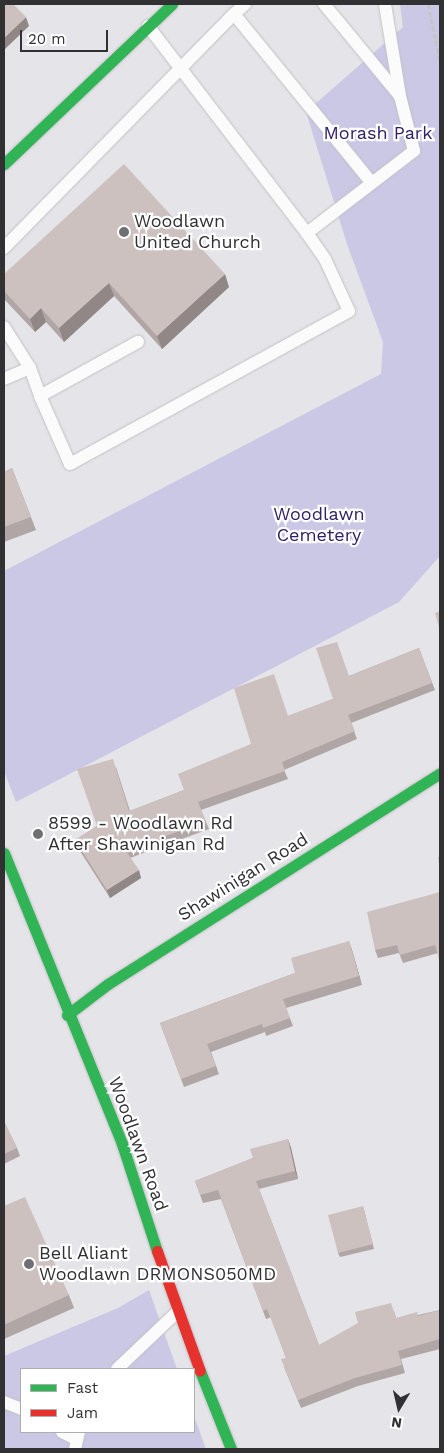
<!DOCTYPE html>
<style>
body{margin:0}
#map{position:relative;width:444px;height:1453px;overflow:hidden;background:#e4e4e9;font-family:"Work Sans",sans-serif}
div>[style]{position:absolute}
.green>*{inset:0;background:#cac8e5}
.path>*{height:3px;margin-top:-1.5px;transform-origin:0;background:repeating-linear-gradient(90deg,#c5c5c7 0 5px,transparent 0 7.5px)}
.roads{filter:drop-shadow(0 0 1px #c2c2c6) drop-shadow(0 0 1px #c2c2c6)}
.lane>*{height:12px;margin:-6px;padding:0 6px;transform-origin:6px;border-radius:6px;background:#fbfbfc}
.fast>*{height:11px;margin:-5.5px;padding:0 5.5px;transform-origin:5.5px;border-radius:5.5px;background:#30b455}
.jam>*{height:11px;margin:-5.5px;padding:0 5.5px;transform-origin:5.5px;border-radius:5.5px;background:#e5322d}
.wall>*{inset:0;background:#b0a6a5}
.shaded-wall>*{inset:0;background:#908786}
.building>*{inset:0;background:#cdc1c0}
.dots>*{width:14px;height:14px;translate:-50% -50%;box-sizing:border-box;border:2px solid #fff;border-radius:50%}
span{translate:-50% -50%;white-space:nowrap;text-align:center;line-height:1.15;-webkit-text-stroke:4.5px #fff;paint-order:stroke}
.park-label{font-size:18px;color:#302165}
.poi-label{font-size:18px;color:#313134}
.left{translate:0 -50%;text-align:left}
.street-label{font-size:18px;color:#313134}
.frame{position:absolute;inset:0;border:5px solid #313134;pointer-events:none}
.legend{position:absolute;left:20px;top:1368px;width:175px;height:65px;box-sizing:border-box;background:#fff;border:1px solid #adadae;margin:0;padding:6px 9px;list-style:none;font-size:15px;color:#313134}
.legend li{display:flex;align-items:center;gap:10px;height:25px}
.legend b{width:25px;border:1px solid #adadae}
.north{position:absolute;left:374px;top:1383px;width:50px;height:50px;-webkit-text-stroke:4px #fff;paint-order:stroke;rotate:189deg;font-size:14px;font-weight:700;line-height:20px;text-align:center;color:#313134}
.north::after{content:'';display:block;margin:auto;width:18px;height:22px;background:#313134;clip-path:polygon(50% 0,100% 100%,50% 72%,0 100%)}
.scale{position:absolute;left:20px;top:30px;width:88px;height:22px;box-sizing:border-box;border:2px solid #313134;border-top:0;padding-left:6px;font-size:15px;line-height:18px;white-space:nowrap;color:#313134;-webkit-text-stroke:4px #fff;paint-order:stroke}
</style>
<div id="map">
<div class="green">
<i style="clip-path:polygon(400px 4px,440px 4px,440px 556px,399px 602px,16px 802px,4px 771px,4px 571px,381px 374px,383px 342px,347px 244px,306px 112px,403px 27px)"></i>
<i style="clip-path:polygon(149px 1290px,177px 1369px,21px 1369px,21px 1432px,194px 1432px,194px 1416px,206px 1449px,4px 1449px,4px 1356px,118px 1308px)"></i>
</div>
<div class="path">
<i style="left:428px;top:4px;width:59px;rotate:78.3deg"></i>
</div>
<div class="roads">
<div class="lane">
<i style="left:324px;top:4px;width:118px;rotate:50.5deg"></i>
<i style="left:234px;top:14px;width:15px;rotate:-42deg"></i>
<i style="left:148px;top:26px;width:261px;rotate:52.5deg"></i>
<i style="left:307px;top:233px;width:135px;rotate:-37.5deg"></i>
<i style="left:414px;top:151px;width:57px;rotate:-104.3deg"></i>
<i style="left:400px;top:96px;width:93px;rotate:-99.3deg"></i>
<i style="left:4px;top:248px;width:328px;rotate:-45.5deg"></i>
<i style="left:234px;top:14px;width:217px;rotate:50.8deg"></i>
<i style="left:4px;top:327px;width:49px;rotate:57.6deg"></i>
<i style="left:30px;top:368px;width:30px;rotate:70deg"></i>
<i style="left:40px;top:396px;width:112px;rotate:-28.9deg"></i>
<i style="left:4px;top:379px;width:28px;rotate:-23deg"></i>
<i style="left:40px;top:396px;width:74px;rotate:66.2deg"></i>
<i style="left:70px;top:464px;width:318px;rotate:-28.7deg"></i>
<i style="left:349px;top:311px;width:57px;rotate:-114.8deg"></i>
<i style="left:325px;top:259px;width:32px;rotate:-125deg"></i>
<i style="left:117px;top:1369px;width:83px;rotate:-43.5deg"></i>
<i style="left:4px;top:1402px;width:18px;rotate:22deg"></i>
<i style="left:62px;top:1432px;width:16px;rotate:27deg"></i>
<i style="left:75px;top:1449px;width:17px;rotate:-77deg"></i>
</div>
<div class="fast">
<i style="left:4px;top:164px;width:232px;rotate:-43.6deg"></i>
<i style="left:4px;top:853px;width:314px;rotate:67.9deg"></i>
<i style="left:122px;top:1144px;width:113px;rotate:71.9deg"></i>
<i style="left:67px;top:1015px;width:51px;rotate:-37.1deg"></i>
<i style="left:108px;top:984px;width:393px;rotate:-32.4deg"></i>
<i style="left:200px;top:1371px;width:84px;rotate:68.3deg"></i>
</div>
<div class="jam">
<i style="left:157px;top:1251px;width:127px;rotate:70.3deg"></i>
</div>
</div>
<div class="wall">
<i style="clip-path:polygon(4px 274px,229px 287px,162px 349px,114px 296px,64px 342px,46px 322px,35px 332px,4px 299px)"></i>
<i style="clip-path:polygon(12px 468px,36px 530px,4px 542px,4px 472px)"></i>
<i style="clip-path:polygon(419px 648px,435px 690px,351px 723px,357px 739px,284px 770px,288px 779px,201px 810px,209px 829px,130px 858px,141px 878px,110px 898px,78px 848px,75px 840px,97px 826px,116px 767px,130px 811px,184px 790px,251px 744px,288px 716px,333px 699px,349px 676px)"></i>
<i style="clip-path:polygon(440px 892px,438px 953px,403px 963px,399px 953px,378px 958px,375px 950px)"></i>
<i style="clip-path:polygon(349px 941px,362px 985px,286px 1008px,293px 1026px,266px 1036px,265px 1032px,211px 1052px,219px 1074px,184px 1087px,160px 1023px,295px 973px)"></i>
<i style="clip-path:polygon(4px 1121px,17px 1148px,20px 1156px,4px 1164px)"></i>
<i style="clip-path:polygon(288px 1139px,291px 1148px,298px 1179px,259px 1189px,319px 1345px,394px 1311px,396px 1318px,418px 1315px,440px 1310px,440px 1349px,401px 1359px,405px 1373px,358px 1386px,301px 1408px,284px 1367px,286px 1358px,271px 1317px,266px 1319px,221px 1199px,203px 1203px,195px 1181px,253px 1158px)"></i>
<i style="clip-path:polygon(4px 1206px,69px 1295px,74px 1308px,4px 1339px)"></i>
<i style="clip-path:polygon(363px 1206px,374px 1249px,340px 1257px,338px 1253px)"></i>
</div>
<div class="shaded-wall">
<i style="clip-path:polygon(26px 17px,29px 26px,4px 50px,4px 38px)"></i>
<i style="clip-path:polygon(225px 274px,229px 287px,162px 349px,157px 336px)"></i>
<i style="clip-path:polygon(109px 283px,114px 296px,64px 342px,59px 328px)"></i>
<i style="clip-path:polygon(41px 308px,46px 322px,35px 332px,30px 319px)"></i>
<i style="clip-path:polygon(139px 870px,141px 878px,110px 898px,107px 890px)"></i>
<i style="clip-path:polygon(349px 941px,352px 950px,362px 985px,359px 976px)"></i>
<i style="clip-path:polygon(288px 1139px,291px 1148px,298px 1179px,295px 1171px)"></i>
</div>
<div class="building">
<i style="clip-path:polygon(4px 4px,13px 4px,26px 17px,4px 38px)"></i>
<i style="clip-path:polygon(124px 164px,225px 274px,157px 336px,109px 283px,59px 328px,41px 308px,30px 319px,4px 291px,4px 274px)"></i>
<i style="clip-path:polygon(12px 468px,31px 517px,4px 527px,4px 472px)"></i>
<i style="clip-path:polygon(440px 611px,440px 631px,435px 613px)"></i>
<i style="clip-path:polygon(337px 642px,349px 676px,419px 648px,432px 683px,348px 715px,355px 731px,282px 762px,285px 771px,198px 802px,206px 821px,126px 851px,139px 870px,107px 890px,75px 840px,97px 826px,77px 769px,113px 759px,129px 811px,184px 790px,178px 774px,251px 744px,234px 688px,274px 674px,288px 716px,333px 699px,316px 648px)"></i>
<i style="clip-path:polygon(440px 856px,440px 870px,438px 857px)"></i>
<i style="clip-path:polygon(440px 892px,440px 963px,435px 945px,400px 955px,397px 945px,375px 950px,367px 912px)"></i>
<i style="clip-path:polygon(349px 941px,359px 976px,283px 999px,290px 1018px,263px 1028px,262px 1024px,207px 1044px,216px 1066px,181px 1079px,160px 1023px,295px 973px,291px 958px)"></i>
<i style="clip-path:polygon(4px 1121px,17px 1148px,4px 1154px)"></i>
<i style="clip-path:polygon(288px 1139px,295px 1171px,256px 1181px,319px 1345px,358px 1323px,355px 1312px,391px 1303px,396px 1318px,417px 1312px,418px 1316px,440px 1310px,440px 1339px,398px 1351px,402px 1365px,355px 1378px,298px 1400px,281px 1359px,286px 1358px,267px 1309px,263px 1311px,218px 1190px,200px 1195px,195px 1181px,253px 1158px,250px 1149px)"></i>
<i style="clip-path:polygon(25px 1197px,69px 1295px,4px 1325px,4px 1206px)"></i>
<i style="clip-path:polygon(363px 1206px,373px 1244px,338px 1253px,328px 1215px)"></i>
</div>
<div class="dots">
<i style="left:124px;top:232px;background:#707073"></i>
<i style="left:38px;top:834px;background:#707073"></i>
<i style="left:29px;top:1264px;background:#707073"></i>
</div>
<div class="park-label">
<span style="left:378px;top:133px">Morash Park</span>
<span style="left:319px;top:525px">Woodlawn<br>Cemetery</span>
</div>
<div class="poi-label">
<span class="left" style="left:134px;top:232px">Woodlawn<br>United Church</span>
<span class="left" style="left:48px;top:834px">8599 - Woodlawn Rd<br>After Shawinigan Rd</span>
<span class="left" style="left:39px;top:1264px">Bell Aliant<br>Woodlawn DRMONS050MD</span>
</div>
<div class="street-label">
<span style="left:243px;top:877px;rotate:-32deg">Shawinigan Road</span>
<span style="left:138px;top:1144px;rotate:70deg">Woodlawn Road</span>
</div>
<div class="frame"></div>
<ul class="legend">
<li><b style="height:6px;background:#30b455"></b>Fast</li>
<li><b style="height:6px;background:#e5322d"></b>Jam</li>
</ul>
<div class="north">N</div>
<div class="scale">20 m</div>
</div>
